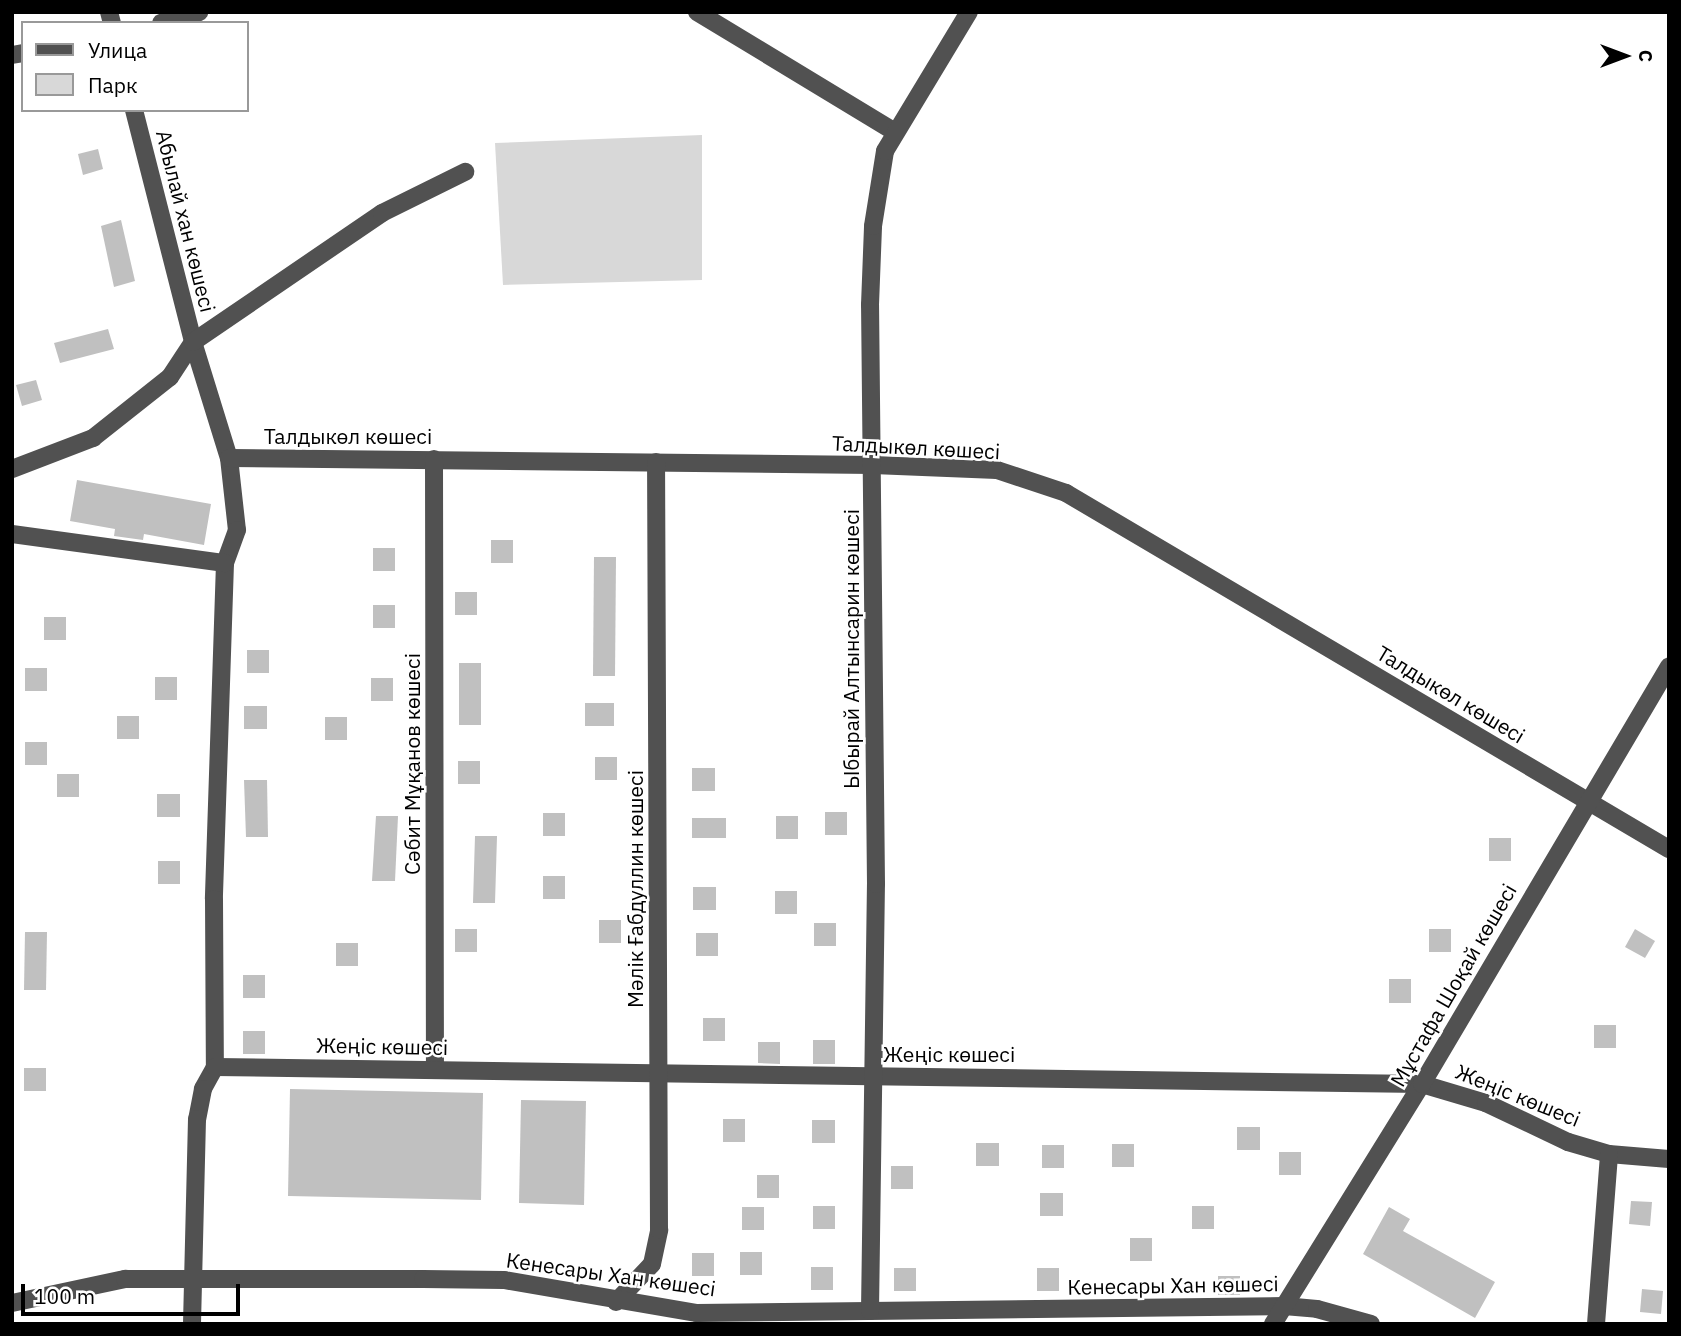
<!DOCTYPE html>
<meta charset="utf-8">
<style>
body{margin:0}
#map{position:relative;width:1681px;height:1336px;overflow:hidden;background:#fff;font-family:"IBM Plex Sans",sans-serif}
div>[style]{position:absolute}
.green>*{inset:0;background:#d8d8d8}
.building>*{inset:0;background:#c0c0c0}
.minor>*{height:18px;margin:-9px;padding:0 9px;transform-origin:9px;border-radius:9px;background:#515151}
span{translate:-50% -50%;white-space:nowrap;text-align:center;line-height:1.15;-webkit-text-stroke:5px #fff;paint-order:stroke}
.street-label{font-size:21px;color:#000}
.frame{position:absolute;inset:0;border:14px solid #000;pointer-events:none}
.legend{position:absolute;left:21px;top:21px;width:228px;height:91px;box-sizing:border-box;background:#fff;border:2px solid #999;margin:0;padding:9px 12px;list-style:none;font-size:21px;color:#000}
.legend li{display:flex;align-items:center;gap:14px;height:35px}
.legend b{width:35px;border:2px solid #999}
.north{position:absolute;left:1590px;top:21px;width:70px;height:70px;-webkit-text-stroke:5px #fff;paint-order:stroke;rotate:90deg;font-size:19px;font-weight:700;line-height:28px;text-align:center;color:#000}
.north::after{content:'';display:block;margin:auto;width:24px;height:32px;background:#000;clip-path:polygon(50% 0,100% 100%,50% 72%,0 100%)}
.scale{position:absolute;left:21px;top:1284px;width:219px;height:32px;box-sizing:border-box;border:4px solid #000;border-top:0;padding-left:9px;font-size:21px;line-height:24px;white-space:nowrap;color:#000;-webkit-text-stroke:5px #fff;paint-order:stroke}
</style>
<div id="map">
<div class="green">
<i style="clip-path:polygon(702px 135px,702px 280px,503px 285px,495px 143px)"></i>
</div>
<div class="building">
<i style="clip-path:polygon(98px 149px,103px 169px,83px 175px,78px 154px)"></i>
<i style="clip-path:polygon(121px 220px,135px 281px,114px 287px,101px 226px)"></i>
<i style="clip-path:polygon(108px 329px,114px 349px,60px 363px,54px 343px)"></i>
<i style="clip-path:polygon(36px 380px,42px 400px,22px 406px,16px 385px)"></i>
<i style="clip-path:polygon(77px 480px,211px 504px,204px 545px,144px 534px,143px 540px,114px 536px,115px 529px,70px 521px)"></i>
<i style="clip-path:polygon(491px 540px,513px 540px,513px 563px,491px 563px)"></i>
<i style="clip-path:polygon(373px 548px,395px 548px,395px 571px,373px 571px)"></i>
<i style="clip-path:polygon(594px 557px,616px 557px,615px 676px,593px 676px)"></i>
<i style="clip-path:polygon(455px 592px,477px 592px,477px 615px,455px 615px)"></i>
<i style="clip-path:polygon(373px 605px,395px 605px,395px 628px,373px 628px)"></i>
<i style="clip-path:polygon(44px 617px,66px 617px,66px 640px,44px 640px)"></i>
<i style="clip-path:polygon(247px 650px,269px 650px,269px 673px,247px 673px)"></i>
<i style="clip-path:polygon(459px 663px,481px 663px,481px 725px,459px 725px)"></i>
<i style="clip-path:polygon(25px 668px,47px 668px,47px 691px,25px 691px)"></i>
<i style="clip-path:polygon(155px 677px,177px 677px,177px 700px,155px 700px)"></i>
<i style="clip-path:polygon(371px 678px,393px 678px,393px 701px,371px 701px)"></i>
<i style="clip-path:polygon(585px 703px,614px 703px,614px 726px,585px 726px)"></i>
<i style="clip-path:polygon(244px 706px,267px 706px,267px 729px,244px 729px)"></i>
<i style="clip-path:polygon(117px 716px,139px 716px,139px 739px,117px 739px)"></i>
<i style="clip-path:polygon(325px 717px,347px 717px,347px 740px,325px 740px)"></i>
<i style="clip-path:polygon(25px 742px,47px 742px,47px 765px,25px 765px)"></i>
<i style="clip-path:polygon(595px 757px,617px 757px,617px 780px,595px 780px)"></i>
<i style="clip-path:polygon(458px 761px,480px 761px,480px 784px,458px 784px)"></i>
<i style="clip-path:polygon(692px 768px,715px 768px,715px 791px,692px 791px)"></i>
<i style="clip-path:polygon(57px 774px,79px 774px,79px 797px,57px 797px)"></i>
<i style="clip-path:polygon(244px 780px,267px 780px,268px 837px,246px 837px)"></i>
<i style="clip-path:polygon(157px 794px,180px 794px,180px 817px,157px 817px)"></i>
<i style="clip-path:polygon(825px 812px,847px 812px,847px 835px,825px 835px)"></i>
<i style="clip-path:polygon(543px 813px,565px 813px,565px 836px,543px 836px)"></i>
<i style="clip-path:polygon(376px 816px,398px 816px,395px 881px,372px 881px)"></i>
<i style="clip-path:polygon(776px 816px,798px 816px,798px 839px,776px 839px)"></i>
<i style="clip-path:polygon(692px 818px,726px 818px,726px 838px,692px 838px)"></i>
<i style="clip-path:polygon(475px 836px,497px 836px,495px 903px,473px 903px)"></i>
<i style="clip-path:polygon(1489px 838px,1511px 838px,1511px 861px,1489px 861px)"></i>
<i style="clip-path:polygon(158px 861px,180px 861px,180px 884px,158px 884px)"></i>
<i style="clip-path:polygon(543px 876px,565px 876px,565px 899px,543px 899px)"></i>
<i style="clip-path:polygon(693px 887px,716px 887px,716px 910px,693px 910px)"></i>
<i style="clip-path:polygon(775px 891px,797px 891px,797px 914px,775px 914px)"></i>
<i style="clip-path:polygon(599px 920px,621px 920px,621px 943px,599px 943px)"></i>
<i style="clip-path:polygon(814px 923px,836px 923px,836px 946px,814px 946px)"></i>
<i style="clip-path:polygon(455px 929px,477px 929px,477px 952px,455px 952px)"></i>
<i style="clip-path:polygon(1429px 929px,1451px 929px,1451px 952px,1429px 952px)"></i>
<i style="clip-path:polygon(1635px 929px,1655px 941px,1645px 958px,1625px 947px)"></i>
<i style="clip-path:polygon(25px 932px,47px 932px,46px 990px,24px 990px)"></i>
<i style="clip-path:polygon(696px 933px,718px 933px,718px 956px,696px 956px)"></i>
<i style="clip-path:polygon(336px 943px,358px 943px,358px 966px,336px 966px)"></i>
<i style="clip-path:polygon(243px 975px,265px 975px,265px 998px,243px 998px)"></i>
<i style="clip-path:polygon(1389px 979px,1411px 979px,1411px 1003px,1389px 1003px)"></i>
<i style="clip-path:polygon(703px 1018px,725px 1018px,725px 1041px,703px 1041px)"></i>
<i style="clip-path:polygon(1594px 1025px,1616px 1025px,1616px 1048px,1594px 1048px)"></i>
<i style="clip-path:polygon(243px 1031px,265px 1031px,265px 1054px,243px 1054px)"></i>
<i style="clip-path:polygon(813px 1040px,835px 1040px,835px 1064px,813px 1064px)"></i>
<i style="clip-path:polygon(758px 1042px,780px 1042px,780px 1064px,758px 1063px)"></i>
<i style="clip-path:polygon(24px 1068px,46px 1068px,46px 1091px,24px 1091px)"></i>
<i style="clip-path:polygon(290px 1089px,483px 1093px,481px 1200px,288px 1196px)"></i>
<i style="clip-path:polygon(521px 1100px,586px 1101px,584px 1205px,519px 1203px)"></i>
<i style="clip-path:polygon(723px 1119px,745px 1119px,745px 1142px,723px 1142px)"></i>
<i style="clip-path:polygon(812px 1120px,835px 1120px,835px 1143px,812px 1143px)"></i>
<i style="clip-path:polygon(1237px 1127px,1260px 1127px,1260px 1150px,1237px 1150px)"></i>
<i style="clip-path:polygon(976px 1143px,999px 1143px,999px 1166px,976px 1166px)"></i>
<i style="clip-path:polygon(1112px 1144px,1134px 1144px,1134px 1167px,1112px 1167px)"></i>
<i style="clip-path:polygon(1042px 1145px,1064px 1145px,1064px 1168px,1042px 1168px)"></i>
<i style="clip-path:polygon(1279px 1152px,1301px 1152px,1301px 1175px,1279px 1175px)"></i>
<i style="clip-path:polygon(891px 1166px,913px 1166px,913px 1189px,891px 1189px)"></i>
<i style="clip-path:polygon(757px 1175px,779px 1175px,779px 1198px,757px 1198px)"></i>
<i style="clip-path:polygon(1040px 1193px,1063px 1193px,1063px 1216px,1040px 1216px)"></i>
<i style="clip-path:polygon(1631px 1201px,1652px 1202px,1650px 1226px,1629px 1224px)"></i>
<i style="clip-path:polygon(813px 1206px,835px 1206px,835px 1229px,813px 1229px)"></i>
<i style="clip-path:polygon(1192px 1206px,1214px 1206px,1214px 1229px,1192px 1229px)"></i>
<i style="clip-path:polygon(742px 1207px,764px 1207px,764px 1230px,742px 1230px)"></i>
<i style="clip-path:polygon(1389px 1207px,1410px 1219px,1403px 1231px,1495px 1282px,1475px 1318px,1363px 1254px)"></i>
<i style="clip-path:polygon(1130px 1238px,1152px 1238px,1152px 1261px,1130px 1261px)"></i>
<i style="clip-path:polygon(740px 1252px,762px 1252px,762px 1275px,740px 1275px)"></i>
<i style="clip-path:polygon(692px 1253px,714px 1253px,714px 1276px,692px 1276px)"></i>
<i style="clip-path:polygon(811px 1267px,833px 1267px,833px 1290px,811px 1290px)"></i>
<i style="clip-path:polygon(894px 1268px,916px 1268px,916px 1291px,894px 1291px)"></i>
<i style="clip-path:polygon(1037px 1268px,1059px 1268px,1059px 1291px,1037px 1291px)"></i>
<i style="clip-path:polygon(1218px 1276px,1240px 1276px,1240px 1295px,1218px 1295px)"></i>
<i style="clip-path:polygon(1642px 1289px,1663px 1291px,1661px 1314px,1640px 1312px)"></i>
</div>
<div class="minor">
<i style="left:109px;top:12px;width:11px;rotate:75deg"></i>
<i style="left:697px;top:12px;width:232px;rotate:31.2deg"></i>
<i style="left:161px;top:23px;width:40px;rotate:-16deg"></i>
<i style="left:12px;top:55px;width:11px;rotate:-10deg"></i>
<i style="left:134px;top:110px;width:239px;rotate:75.7deg"></i>
<i style="left:193px;top:342px;width:121px;rotate:72.8deg"></i>
<i style="left:229px;top:458px;width:72px;rotate:83.7deg"></i>
<i style="left:237px;top:530px;width:35px;rotate:110deg"></i>
<i style="left:225px;top:563px;width:336px;rotate:91.9deg"></i>
<i style="left:214px;top:899px;width:168px;rotate:89.7deg"></i>
<i style="left:215px;top:1067px;width:25px;rotate:119deg"></i>
<i style="left:203px;top:1089px;width:31px;rotate:101deg"></i>
<i style="left:197px;top:1119px;width:205px;rotate:91.4deg"></i>
<i style="left:229px;top:458px;width:644px;rotate:0.62deg"></i>
<i style="left:873px;top:465px;width:124px;rotate:2.3deg"></i>
<i style="left:997px;top:470px;width:73px;rotate:18.4deg"></i>
<i style="left:1066px;top:493px;width:700px;rotate:30.56deg"></i>
<i style="left:434px;top:459px;width:611px;rotate:89.91deg"></i>
<i style="left:12px;top:469px;width:87px;rotate:-20.9deg"></i>
<i style="left:93px;top:438px;width:98px;rotate:-38.4deg"></i>
<i style="left:170px;top:377px;width:42px;rotate:-56.7deg"></i>
<i style="left:193px;top:342px;width:229px;rotate:-34.3deg"></i>
<i style="left:382px;top:213px;width:93px;rotate:-26.3deg"></i>
<i style="left:12px;top:534px;width:215px;rotate:7.8deg"></i>
<i style="left:215px;top:1067px;width:1207px;rotate:0.81deg"></i>
<i style="left:1422px;top:1084px;width:67px;rotate:16.5deg"></i>
<i style="left:1486px;top:1103px;width:91px;rotate:25.4deg"></i>
<i style="left:1568px;top:1142px;width:43px;rotate:16.3deg"></i>
<i style="left:1609px;top:1154px;width:60px;rotate:4.8deg"></i>
<i style="left:616px;top:1302px;width:52px;rotate:-46.5deg"></i>
<i style="left:652px;top:1264px;width:35px;rotate:-78deg"></i>
<i style="left:659px;top:1230px;width:768px;rotate:-90.22deg"></i>
<i style="left:12px;top:1303px;width:116px;rotate:-12deg"></i>
<i style="left:125px;top:1279px;width:298px"></i>
<i style="left:423px;top:1279px;width:81px;rotate:0.7deg"></i>
<i style="left:504px;top:1280px;width:196px;rotate:9.7deg"></i>
<i style="left:697px;top:1313px;width:587px;rotate:-0.68deg"></i>
<i style="left:1284px;top:1306px;width:33px;rotate:5deg"></i>
<i style="left:1317px;top:1309px;width:56px;rotate:15.5deg"></i>
<i style="left:870px;top:1311px;width:427px;rotate:-89.2deg"></i>
<i style="left:876px;top:884px;width:579px;rotate:-90.59deg"></i>
<i style="left:870px;top:305px;width:79px;rotate:-87.8deg"></i>
<i style="left:873px;top:226px;width:76px;rotate:-80.9deg"></i>
<i style="left:885px;top:151px;width:162px;rotate:-58.9deg"></i>
<i style="left:1273px;top:1324px;width:282px;rotate:-58.2deg"></i>
<i style="left:1422px;top:1084px;width:485px;rotate:-59.4deg"></i>
<i style="left:1596px;top:1324px;width:170px;rotate:-85.6deg"></i>
</div>
<div class="street-label">
<span style="left:186px;top:221px;rotate:76deg">Абылай хан көшесі</span>
<span style="left:348px;top:436px">Талдыкөл көшесі</span>
<span style="left:916px;top:447px;rotate:3deg">Талдыкөл көшесі</span>
<span style="left:851px;top:649px;rotate:-90deg">Ыбырай Алтынсарин көшесі</span>
<span style="left:1451px;top:694px;rotate:31deg">Талдыкөл көшесі</span>
<span style="left:412px;top:764px;rotate:-90deg">Сәбит Мұқанов көшесі</span>
<span style="left:635px;top:889px;rotate:-90deg">Мәлік Ғабдуллин көшесі</span>
<span style="left:1453px;top:985px;rotate:-60deg">Мұстафа Шоқай көшесі</span>
<span style="left:382px;top:1046px;rotate:1deg">Жеңіс көшесі</span>
<span style="left:949px;top:1054px">Жеңіс көшесі</span>
<span style="left:1518px;top:1095px;rotate:22deg">Жеңіс көшесі</span>
<span style="left:611px;top:1274px;rotate:8deg">Кенесары Хан көшесі</span>
<span style="left:1173px;top:1285px;rotate:-1deg">Кенесары Хан көшесі</span>
</div>
<div class="frame"></div>
<ul class="legend">
<li><b style="height:9px;background:#515151"></b>Улица</li>
<li><b style="height:19px;background:#d8d8d8"></b>Парк</li>
</ul>
<div class="north">С</div>
<div class="scale">100 m</div>
</div>
